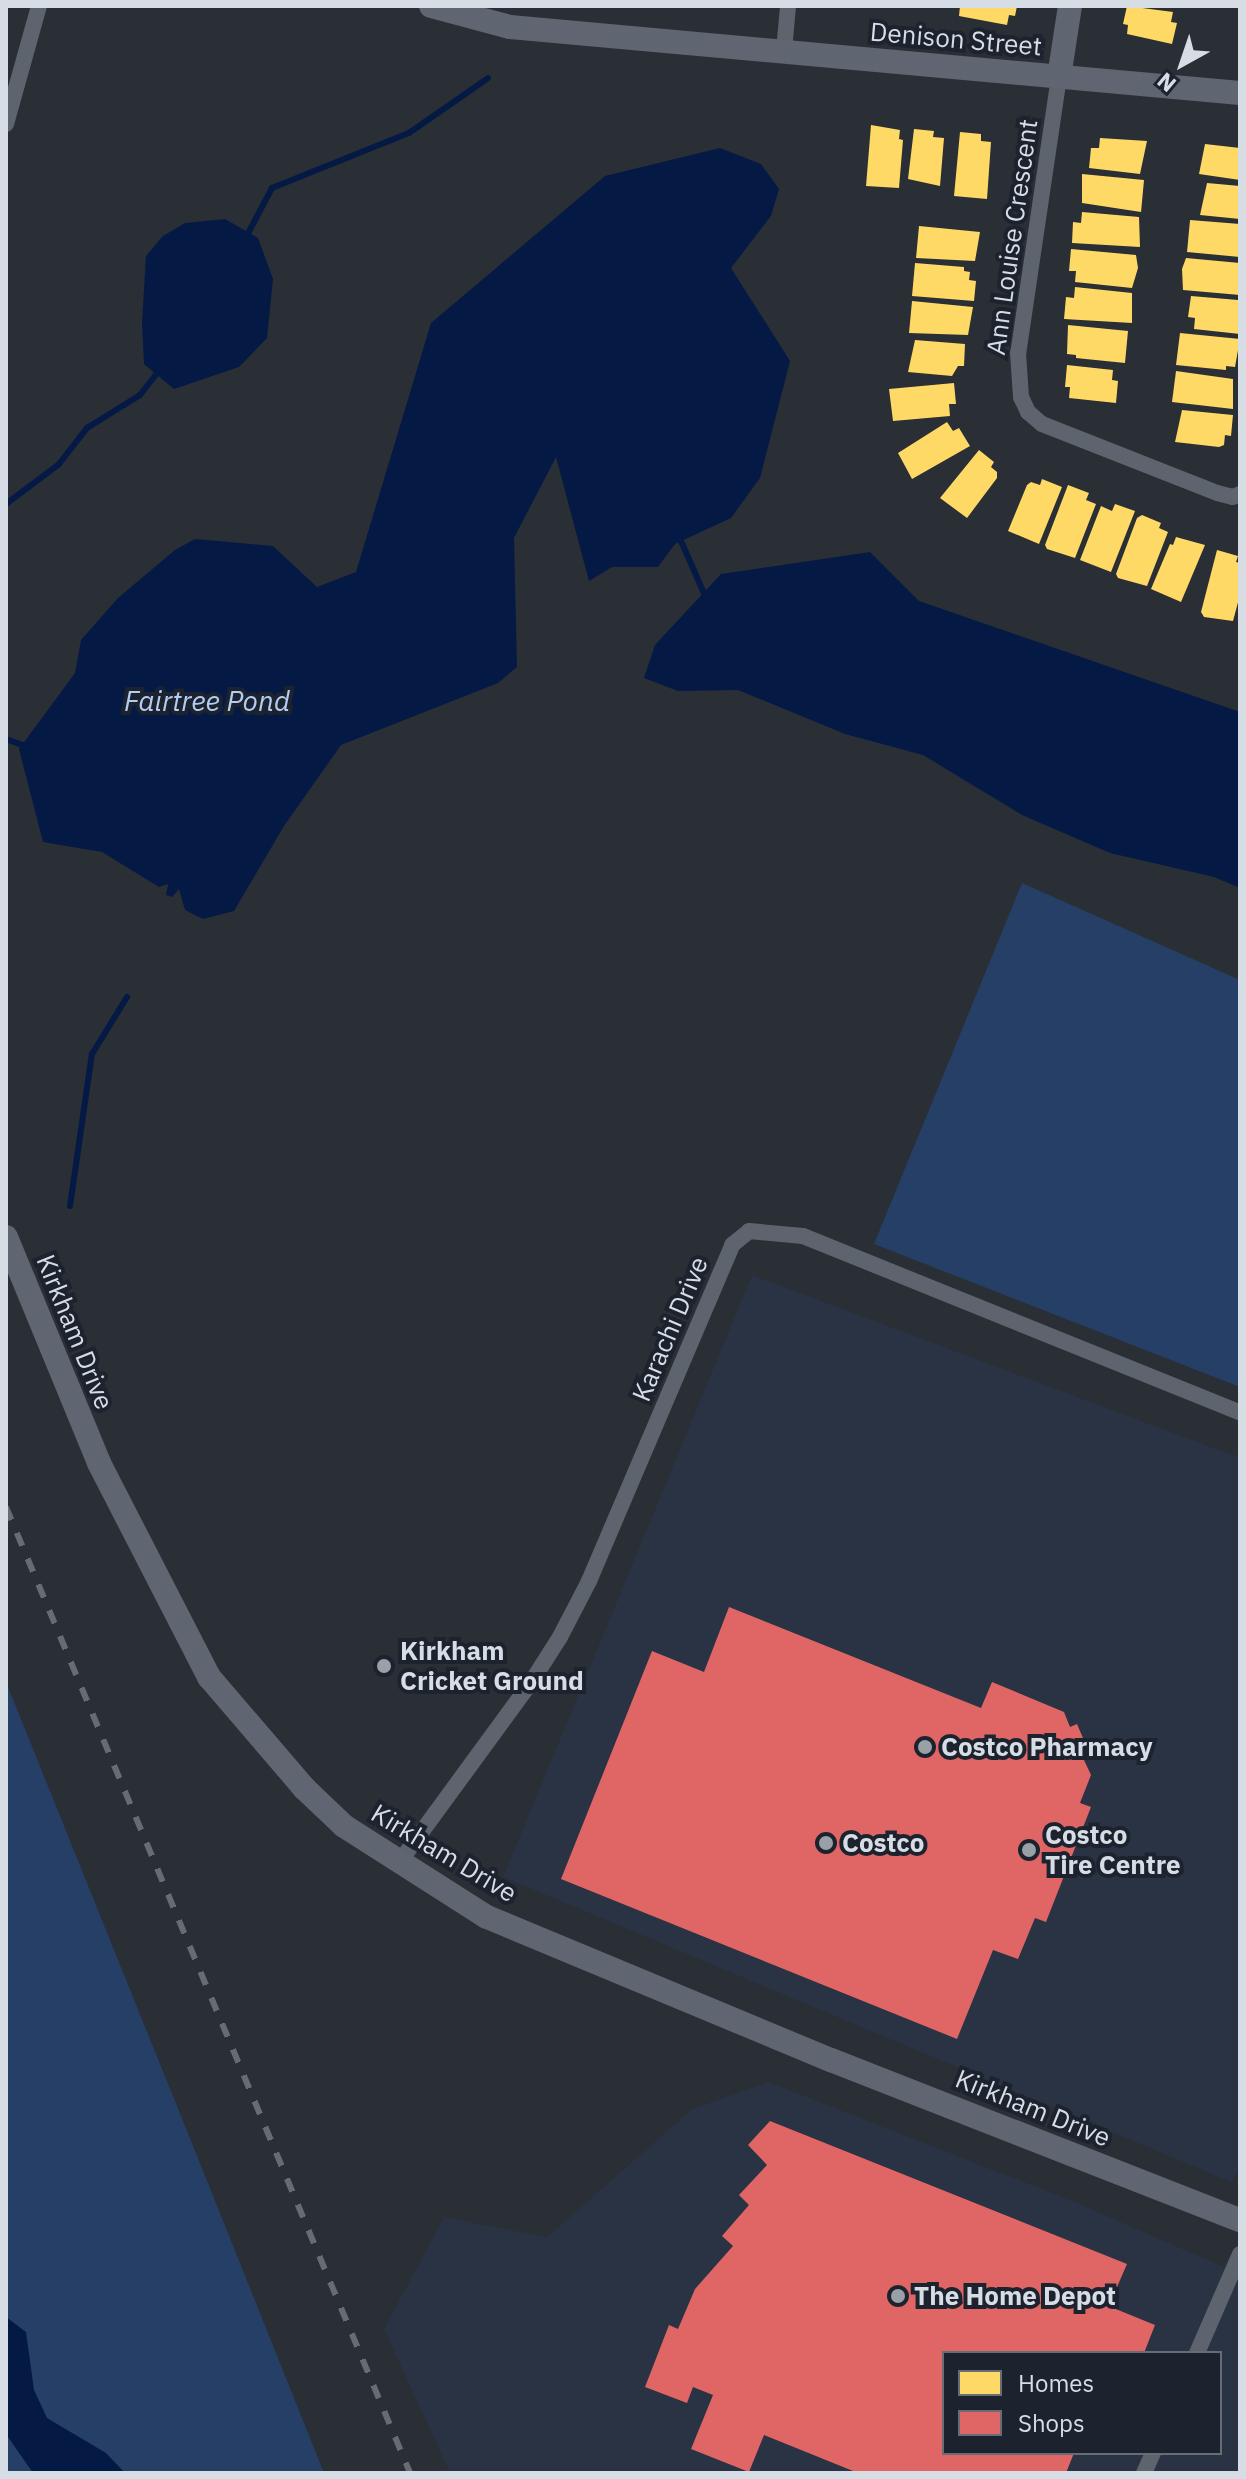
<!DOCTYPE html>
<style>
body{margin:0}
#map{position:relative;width:1246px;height:2479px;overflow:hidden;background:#2a2e35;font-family:"IBM Plex Sans",sans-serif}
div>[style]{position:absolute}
.built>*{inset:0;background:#293343}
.green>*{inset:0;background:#263f66}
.water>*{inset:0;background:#041a45}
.homes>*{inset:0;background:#ffd966}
.shops>*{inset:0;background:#e06666}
.stream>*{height:6px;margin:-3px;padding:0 3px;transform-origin:3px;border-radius:3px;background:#041a45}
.street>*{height:16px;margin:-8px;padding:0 8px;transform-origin:8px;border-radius:8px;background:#5d646d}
.secondary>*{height:24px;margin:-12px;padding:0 12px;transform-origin:12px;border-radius:12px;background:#5f6571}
.rail>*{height:6px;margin-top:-3px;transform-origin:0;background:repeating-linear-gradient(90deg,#676c73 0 14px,transparent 0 28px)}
.dots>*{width:22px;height:22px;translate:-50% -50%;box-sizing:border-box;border:4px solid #1c232f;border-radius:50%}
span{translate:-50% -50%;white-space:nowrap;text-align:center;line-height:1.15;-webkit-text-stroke:8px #1c232f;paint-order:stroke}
.street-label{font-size:26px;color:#d7dde4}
.poi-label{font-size:26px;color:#d7dde4;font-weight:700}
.left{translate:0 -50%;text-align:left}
.water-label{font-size:28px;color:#b3ccf2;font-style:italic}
.frame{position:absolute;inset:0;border:8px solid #d7dde4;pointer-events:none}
.legend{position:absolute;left:942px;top:2351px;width:280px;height:104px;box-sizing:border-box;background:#1c232f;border:2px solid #676d77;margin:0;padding:10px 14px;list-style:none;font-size:24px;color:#d7dde4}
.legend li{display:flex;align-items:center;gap:16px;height:40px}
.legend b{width:40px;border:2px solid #676d77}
.north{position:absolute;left:1142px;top:24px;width:80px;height:80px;-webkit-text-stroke:6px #1c232f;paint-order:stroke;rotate:220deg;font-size:22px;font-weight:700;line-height:32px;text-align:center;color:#d7dde4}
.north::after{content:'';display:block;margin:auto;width:28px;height:36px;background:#d7dde4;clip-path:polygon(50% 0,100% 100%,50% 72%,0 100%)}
</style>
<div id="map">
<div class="built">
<i style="clip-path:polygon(752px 1275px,1240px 1458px,1240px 2169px,1231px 2182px,503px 1877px)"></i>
<i style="clip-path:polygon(evenodd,769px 2082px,1075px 2202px,1240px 2274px,1240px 2473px,450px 2473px,384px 2329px,444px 2217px,547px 2237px,692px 2109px,769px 2082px,944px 2353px,1220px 2353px,1220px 2453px,944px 2453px,944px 2353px)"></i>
</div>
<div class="green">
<i style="clip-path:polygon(1022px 883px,1240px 980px,1240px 1387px,874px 1244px)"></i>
<i style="clip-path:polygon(6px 1682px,181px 2116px,324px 2473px,6px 2473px)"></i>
</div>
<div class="water">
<i style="clip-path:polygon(720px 148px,761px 164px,779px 189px,771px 216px,731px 268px,790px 361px,760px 478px,731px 518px,675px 544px,658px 567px,612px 567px,589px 581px,556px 457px,514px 538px,517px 667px,498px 683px,341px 745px,284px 826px,234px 911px,203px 919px,185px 910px,179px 889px,172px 897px,166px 895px,168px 884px,159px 887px,102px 852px,43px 842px,19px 749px,75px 673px,81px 640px,118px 598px,175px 550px,195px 539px,273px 546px,317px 587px,356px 572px,431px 323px,605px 176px)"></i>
<i style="clip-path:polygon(225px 219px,258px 238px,273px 279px,267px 338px,239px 367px,174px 389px,144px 364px,142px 323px,146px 256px,163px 236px,185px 223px)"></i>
<i style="clip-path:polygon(870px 552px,919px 601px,1240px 712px,1240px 888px,1214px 877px,1110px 853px,1022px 815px,923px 755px,845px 734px,738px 690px,678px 691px,644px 678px,655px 645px,721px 574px)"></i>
<i style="clip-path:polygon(6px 2317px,26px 2332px,34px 2390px,47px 2418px,106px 2453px,125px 2473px,33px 2473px,6px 2434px)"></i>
</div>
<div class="homes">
<i style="clip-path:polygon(960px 6px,1017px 6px,1015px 16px,1009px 15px,1007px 25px,959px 16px)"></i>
<i style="clip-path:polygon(1127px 6px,1173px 12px,1171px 22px,1177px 23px,1172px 44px,1127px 34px,1128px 25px,1123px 24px)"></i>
<i style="clip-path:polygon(871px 125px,900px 130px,899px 139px,903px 140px,899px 188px,866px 186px)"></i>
<i style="clip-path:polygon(914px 129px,934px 131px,933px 137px,944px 138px,940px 186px,908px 179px)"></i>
<i style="clip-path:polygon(960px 132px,981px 134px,981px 141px,991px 142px,987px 199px,954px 196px)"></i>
<i style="clip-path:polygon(1100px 138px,1147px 141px,1140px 174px,1089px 168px,1091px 148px,1099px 148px)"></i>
<i style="clip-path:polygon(1205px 144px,1240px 148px,1240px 180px,1199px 174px)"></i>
<i style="clip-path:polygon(1082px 174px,1144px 180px,1141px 212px,1082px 203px)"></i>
<i style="clip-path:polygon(1207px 183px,1240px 186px,1240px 219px,1200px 215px)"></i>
<i style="clip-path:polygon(1082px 212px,1139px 217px,1140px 247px,1072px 243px,1073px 222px,1081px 223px)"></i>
<i style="clip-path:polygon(1190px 220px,1240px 224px,1240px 257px,1187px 252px)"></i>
<i style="clip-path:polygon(919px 226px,980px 232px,975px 261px,916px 258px)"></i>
<i style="clip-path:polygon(1071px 249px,1136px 255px,1138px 268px,1132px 288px,1075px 282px,1076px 271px,1069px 271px)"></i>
<i style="clip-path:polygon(1186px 258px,1240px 263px,1240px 295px,1183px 290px,1182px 269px)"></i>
<i style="clip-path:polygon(915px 263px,964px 267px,964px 271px,970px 272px,969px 280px,976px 281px,974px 301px,912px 296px)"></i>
<i style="clip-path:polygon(1075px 287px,1132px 293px,1132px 323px,1064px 319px,1066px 297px,1074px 298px)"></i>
<i style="clip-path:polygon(1191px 296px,1238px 300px,1240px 334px,1194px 329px,1195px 318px,1188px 317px)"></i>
<i style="clip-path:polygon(912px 301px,973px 307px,968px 335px,909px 333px)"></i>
<i style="clip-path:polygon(1068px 325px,1128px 331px,1125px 363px,1076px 358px,1076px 355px,1067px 354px)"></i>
<i style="clip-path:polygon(1180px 333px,1240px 339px,1235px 367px,1226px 366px,1226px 370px,1176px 365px)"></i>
<i style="clip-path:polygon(915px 340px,965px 344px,964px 366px,958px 366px,952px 376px,908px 372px)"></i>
<i style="clip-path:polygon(1067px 365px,1113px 370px,1112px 380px,1118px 381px,1116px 403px,1069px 398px,1070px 387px,1065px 387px)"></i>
<i style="clip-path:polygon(1176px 371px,1233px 379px,1233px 409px,1172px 402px)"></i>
<i style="clip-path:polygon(954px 383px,956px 404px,949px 404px,950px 416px,893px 421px,889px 389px)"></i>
<i style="clip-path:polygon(1182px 410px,1233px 415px,1231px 436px,1225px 435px,1224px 445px,1219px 447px,1175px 442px)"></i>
<i style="clip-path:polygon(947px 422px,953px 431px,959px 428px,970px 446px,912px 479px,898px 453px)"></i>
<i style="clip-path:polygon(979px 450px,994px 462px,991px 467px,997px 472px,997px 478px,967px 518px,940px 498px)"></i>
<i style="clip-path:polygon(1042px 479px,1062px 487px,1039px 544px,1008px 531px,1027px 485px,1031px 482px,1040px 485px)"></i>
<i style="clip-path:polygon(1068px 485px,1089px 493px,1086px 500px,1096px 504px,1075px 558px,1047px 549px,1045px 545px)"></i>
<i style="clip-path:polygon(1115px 504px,1135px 511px,1111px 572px,1080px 560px,1101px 506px,1112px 511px)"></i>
<i style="clip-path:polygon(1142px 515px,1161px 523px,1159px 528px,1168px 532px,1147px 586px,1118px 578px,1116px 574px,1137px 518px)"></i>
<i style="clip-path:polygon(1176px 537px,1205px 545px,1181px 602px,1151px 589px,1170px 544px,1173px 545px)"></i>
<i style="clip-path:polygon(1217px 550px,1238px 556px,1236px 562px,1240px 563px,1240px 595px,1233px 621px,1204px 617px,1201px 612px)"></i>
</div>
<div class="shops">
<i style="clip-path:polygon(729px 1607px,981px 1708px,992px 1682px,1064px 1712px,1070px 1727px,1077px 1724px,1091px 1757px,1084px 1760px,1091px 1775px,1080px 1803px,1091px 1807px,1046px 1922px,1035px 1918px,1018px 1959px,993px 1950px,957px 2039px,561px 1879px,652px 1651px,704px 1672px)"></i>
<i style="clip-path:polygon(770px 2121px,1127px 2264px,1117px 2287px,1109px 2284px,1101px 2303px,1155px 2325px,1144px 2353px,944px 2353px,944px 2453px,1074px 2453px,1066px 2473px,858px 2473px,764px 2435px,749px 2472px,691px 2449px,713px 2395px,693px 2387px,687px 2403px,645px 2387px,669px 2325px,678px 2329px,695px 2289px,733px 2246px,722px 2236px,749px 2205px,739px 2195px,767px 2165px,748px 2145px)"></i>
</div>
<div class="stream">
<i style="left:245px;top:239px;width:58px;rotate:-62.1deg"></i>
<i style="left:272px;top:188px;width:148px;rotate:-21.9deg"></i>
<i style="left:409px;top:133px;width:96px;rotate:-34.8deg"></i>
<i style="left:6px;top:504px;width:66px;rotate:-37deg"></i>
<i style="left:59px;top:464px;width:46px;rotate:-52.1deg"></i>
<i style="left:87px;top:428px;width:62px;rotate:-31.9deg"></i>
<i style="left:140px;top:395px;width:34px;rotate:-52deg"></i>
<i style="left:678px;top:534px;width:72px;rotate:66.3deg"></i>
<i style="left:6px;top:739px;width:23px;rotate:20deg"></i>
<i style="left:70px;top:1206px;width:154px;rotate:-81.8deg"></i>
<i style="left:92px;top:1054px;width:67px;rotate:-58.4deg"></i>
</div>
<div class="street">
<i style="left:784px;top:51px;width:45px;rotate:-84.9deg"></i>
<i style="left:1059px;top:77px;width:279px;rotate:98.4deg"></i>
<i style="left:1018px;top:353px;width:44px;rotate:86.1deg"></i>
<i style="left:1021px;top:397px;width:17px;rotate:65deg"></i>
<i style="left:1028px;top:412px;width:18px;rotate:41deg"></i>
<i style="left:1042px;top:424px;width:188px;rotate:21.5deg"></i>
<i style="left:1217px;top:493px;width:16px;rotate:14deg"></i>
<i style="left:1233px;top:497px;width:8px;rotate:-23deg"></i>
<i style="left:6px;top:124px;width:123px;rotate:-74.4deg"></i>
<i style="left:401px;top:1860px;width:222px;rotate:-53.8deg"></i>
<i style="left:532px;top:1681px;width:52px;rotate:-57.5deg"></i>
<i style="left:560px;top:1637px;width:63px;rotate:-62.6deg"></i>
<i style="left:589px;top:1581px;width:365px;rotate:-66.9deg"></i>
<i style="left:732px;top:1245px;width:22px;rotate:-39deg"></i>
<i style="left:749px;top:1231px;width:54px;rotate:5.3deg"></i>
<i style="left:803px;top:1236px;width:471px;rotate:22deg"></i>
<i style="left:1197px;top:2353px;width:108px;rotate:-66.5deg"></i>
<i style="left:1144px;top:2473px;width:22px;rotate:-66deg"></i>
</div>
<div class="secondary">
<i style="left:431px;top:6px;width:82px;rotate:14.9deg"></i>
<i style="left:510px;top:27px;width:733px;rotate:5.17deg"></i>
<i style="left:1059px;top:77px;width:72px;rotate:-81.2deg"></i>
<i style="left:6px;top:1237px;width:244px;rotate:67.6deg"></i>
<i style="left:99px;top:1463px;width:241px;rotate:62.8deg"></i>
<i style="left:209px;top:1677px;width:146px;rotate:49.4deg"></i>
<i style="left:304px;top:1788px;width:55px;rotate:43.5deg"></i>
<i style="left:344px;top:1826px;width:169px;rotate:32.5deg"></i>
<i style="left:487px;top:1917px;width:373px;rotate:22.6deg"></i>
<i style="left:831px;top:2060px;width:439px;rotate:21.4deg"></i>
</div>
<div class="rail">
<i style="left:6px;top:1507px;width:1047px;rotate:67.3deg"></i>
</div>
<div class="dots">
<i style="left:384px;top:1666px;background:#9aa0a7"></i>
<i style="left:925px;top:1747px;background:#9aa0a7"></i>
<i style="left:826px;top:1843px;background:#9aa0a7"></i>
<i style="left:1029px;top:1850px;background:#9aa0a7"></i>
<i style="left:898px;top:2296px;background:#9aa0a7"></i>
</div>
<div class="street-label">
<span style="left:956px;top:39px;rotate:5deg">Denison Street</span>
<span style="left:1012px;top:237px;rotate:-82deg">Ann Louise Crescent</span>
<span style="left:670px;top:1329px;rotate:-67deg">Karachi Drive</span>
<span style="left:75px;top:1332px;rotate:68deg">Kirkham Drive</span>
<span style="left:444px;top:1853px;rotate:31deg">Kirkham Drive</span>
<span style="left:1033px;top:2108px;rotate:22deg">Kirkham Drive</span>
</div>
<div class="poi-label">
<span class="left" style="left:400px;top:1666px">Kirkham<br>Cricket Ground</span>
<span class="left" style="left:941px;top:1747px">Costco Pharmacy</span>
<span class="left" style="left:1045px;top:1850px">Costco<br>Tire Centre</span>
<span class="left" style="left:842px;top:1843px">Costco</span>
<span class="left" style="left:914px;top:2296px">The Home Depot</span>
</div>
<div class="water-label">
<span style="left:207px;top:701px">Fairtree Pond</span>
</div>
<div class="frame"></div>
<ul class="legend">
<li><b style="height:22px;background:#ffd966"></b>Homes</li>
<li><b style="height:22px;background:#e06666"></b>Shops</li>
</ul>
<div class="north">N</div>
</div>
